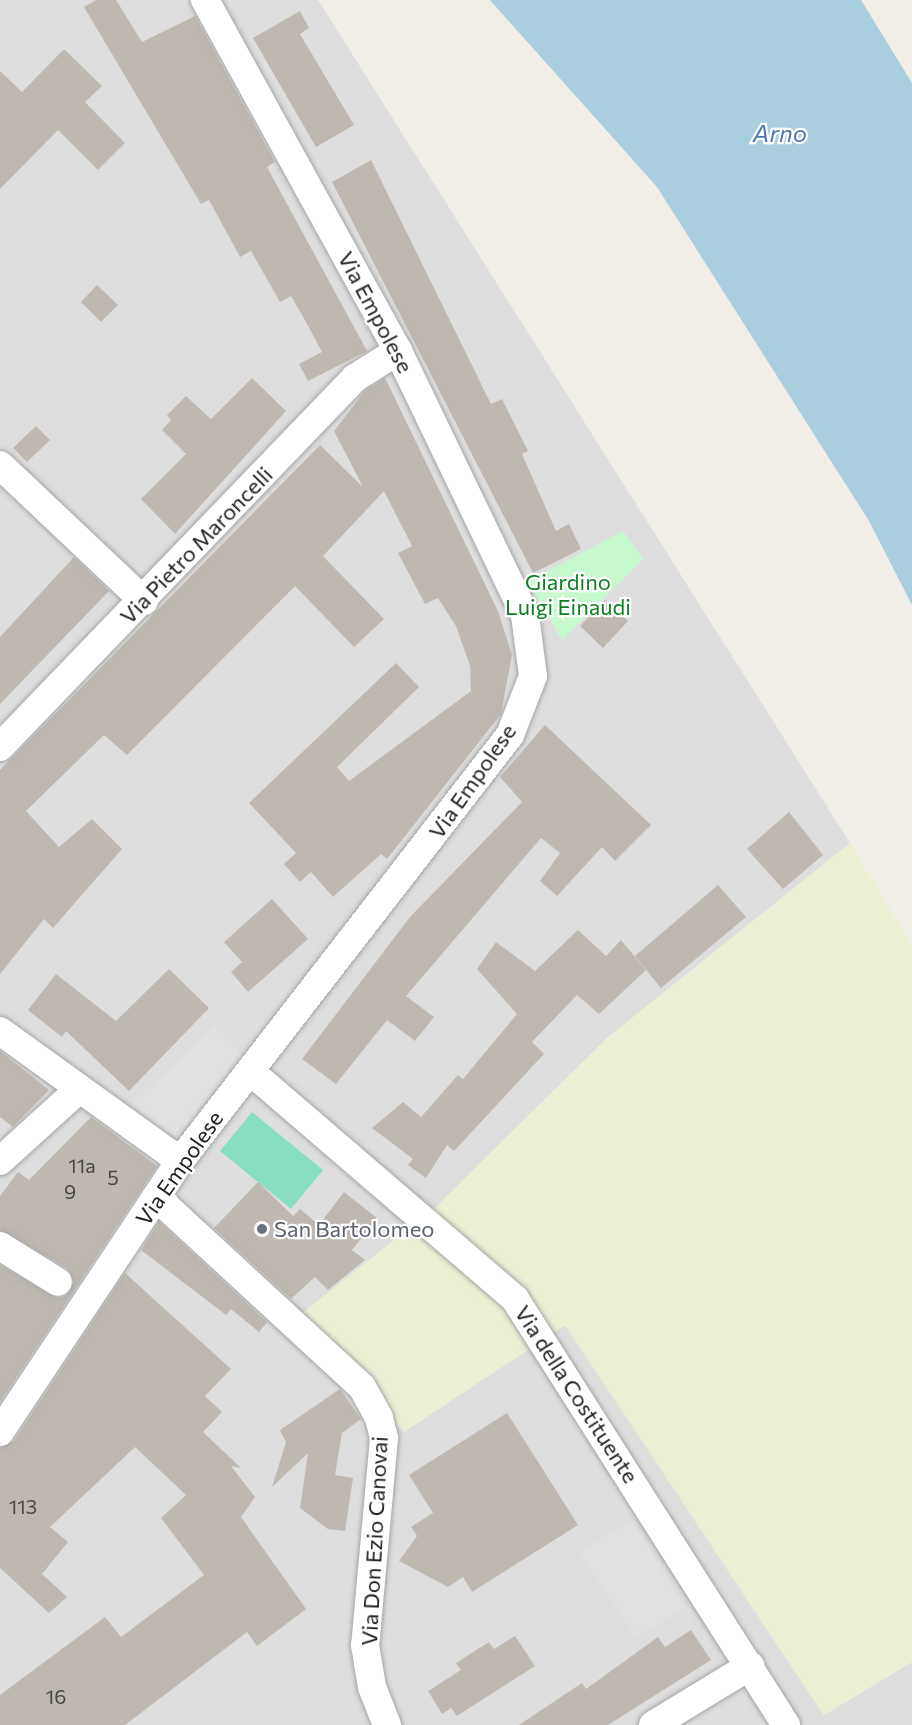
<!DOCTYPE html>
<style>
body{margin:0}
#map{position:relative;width:912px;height:1725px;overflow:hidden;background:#f1eee7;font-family:Commissioner,sans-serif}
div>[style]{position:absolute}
.residential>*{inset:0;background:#dfdede}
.farmland>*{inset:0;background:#ebefd3}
.park>*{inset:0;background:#c6f9ce}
.pitch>*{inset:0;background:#87dec2}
.parking>*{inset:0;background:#e1e1e1}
.water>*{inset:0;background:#a9cedd}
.building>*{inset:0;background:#beb8b1}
.roads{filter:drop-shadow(0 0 2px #a5a5a5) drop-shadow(0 0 2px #a5a5a5)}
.minor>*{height:28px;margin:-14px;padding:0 14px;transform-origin:14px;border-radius:14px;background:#fff}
.dots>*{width:16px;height:16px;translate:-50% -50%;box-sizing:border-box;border:3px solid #fff;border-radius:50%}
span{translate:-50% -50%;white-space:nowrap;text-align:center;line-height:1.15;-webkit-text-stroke:4.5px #fff;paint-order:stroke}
.number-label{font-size:20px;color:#484745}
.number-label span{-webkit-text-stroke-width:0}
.street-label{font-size:22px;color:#212121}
.park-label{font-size:22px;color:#0e7f1f}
.worship-label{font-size:22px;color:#5b616d}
.left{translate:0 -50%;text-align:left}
.water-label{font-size:24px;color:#4e78af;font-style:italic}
</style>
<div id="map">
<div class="residential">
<i style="clip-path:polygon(0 0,318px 0,850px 843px,606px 1039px,437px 1206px,299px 1316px,404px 1432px,565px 1325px,824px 1715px,912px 1662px,912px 1725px,0 1725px)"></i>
</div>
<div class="farmland">
<i style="clip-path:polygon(850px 843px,912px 945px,912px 1662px,824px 1715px,565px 1325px,404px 1432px,299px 1316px,437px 1206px,606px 1039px)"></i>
</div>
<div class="park">
<i style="clip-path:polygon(623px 531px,643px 559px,562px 640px,527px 582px)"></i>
</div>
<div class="pitch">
<i style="clip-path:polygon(252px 1112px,323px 1170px,291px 1209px,220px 1151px)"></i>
</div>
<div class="parking">
<i style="clip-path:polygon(215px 1026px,248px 1060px,183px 1146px,127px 1109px)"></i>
<i style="clip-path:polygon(632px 1520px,685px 1608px,637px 1638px,579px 1552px)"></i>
</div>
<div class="water">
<i style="clip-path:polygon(490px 0,861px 0,912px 83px,912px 605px,869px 521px,657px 187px)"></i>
</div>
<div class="building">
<i style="clip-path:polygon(96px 0,116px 0,142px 42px,195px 16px,275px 162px,267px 167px,367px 351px,308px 381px,299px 364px,322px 352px,306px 322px,291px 296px,280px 302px,251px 251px,240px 257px,209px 200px,201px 204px,84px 7px)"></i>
<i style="clip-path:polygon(300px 11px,309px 28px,300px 34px,354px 125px,316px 147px,253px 38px)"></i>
<i style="clip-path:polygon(64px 49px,102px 86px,85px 102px,125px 143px,98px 170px,58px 130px,0 189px,0 71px,22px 92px)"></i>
<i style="clip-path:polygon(371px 160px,491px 404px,502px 399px,528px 451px,522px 454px,556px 531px,569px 524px,581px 549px,533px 573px,332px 182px)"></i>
<i style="clip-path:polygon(97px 285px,118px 305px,101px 322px,81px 302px)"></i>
<i style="clip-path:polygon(252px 378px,286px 411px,175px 534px,141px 499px,186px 454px,162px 430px,171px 420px,167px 415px,186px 396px,211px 419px)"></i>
<i style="clip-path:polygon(385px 378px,498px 611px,512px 655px,501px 714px,387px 859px,381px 854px,333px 897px,311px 872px,300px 882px,284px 864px,296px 853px,249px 803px,396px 663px,419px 687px,337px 767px,349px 781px,471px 691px,470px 666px,456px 626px,438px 598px,425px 604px,398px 553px,412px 546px,384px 491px,323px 556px,384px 619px,354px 647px,295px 586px,127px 755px,104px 735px,26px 811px,59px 847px,92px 819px,122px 849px,53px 928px,44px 919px,0 974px,0 770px,320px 445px,363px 487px,334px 431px,365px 391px)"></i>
<i style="clip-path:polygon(36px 426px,50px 440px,27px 462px,13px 448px)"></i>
<i style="clip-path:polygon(74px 557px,109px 591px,0 704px,0 637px)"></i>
<i style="clip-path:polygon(605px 600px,628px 621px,603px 648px,580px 626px)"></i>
<i style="clip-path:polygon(545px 725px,651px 825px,615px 861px,602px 847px,557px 896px,540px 881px,560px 853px,541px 838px,406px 996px,434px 1017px,415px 1041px,387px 1020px,336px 1084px,302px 1059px,410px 917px,522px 802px,500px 777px)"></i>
<i style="clip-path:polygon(789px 812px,823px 855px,783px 889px,747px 849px)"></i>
<i style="clip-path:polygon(718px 885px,746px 917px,661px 988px,635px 956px)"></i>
<i style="clip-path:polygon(272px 899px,308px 939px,248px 992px,231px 972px,242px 962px,224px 942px)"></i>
<i style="clip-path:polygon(578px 930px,606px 956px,621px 940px,646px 970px,599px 1014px,577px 995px,532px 1042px,544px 1054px,454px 1151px,447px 1145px,426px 1178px,408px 1165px,413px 1159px,372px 1128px,403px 1102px,421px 1117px,458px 1075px,463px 1079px,517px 1014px,477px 969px,496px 942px,535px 971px)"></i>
<i style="clip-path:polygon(169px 969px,209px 1008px,129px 1091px,66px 1031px,62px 1037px,28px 1010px,56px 974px,116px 1021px)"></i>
<i style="clip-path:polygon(0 1051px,49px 1090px,13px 1127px,0 1117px)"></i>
<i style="clip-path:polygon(91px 1117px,157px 1166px,0 1402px,0 1265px,57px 1298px,66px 1296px,74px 1282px,67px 1268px,0 1230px,0 1196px,18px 1172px,29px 1180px)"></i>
<i style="clip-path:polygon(258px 1182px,293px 1216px,300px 1209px,319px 1225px,344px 1192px,377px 1218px,352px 1250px,365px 1260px,328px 1290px,315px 1277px,291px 1299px,214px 1228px)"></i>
<i style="clip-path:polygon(159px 1222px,267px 1322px,259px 1332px,231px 1309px,226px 1315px,141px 1250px)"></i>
<i style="clip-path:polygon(125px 1273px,231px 1369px,205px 1396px,222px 1412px,203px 1432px,241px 1468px,231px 1466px,255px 1497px,241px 1517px,306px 1609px,257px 1646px,247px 1632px,125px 1725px,0 1725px,0 1695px,105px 1617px,121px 1637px,204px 1575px,161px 1518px,186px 1495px,135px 1447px,50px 1527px,68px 1542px,42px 1574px,67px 1597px,49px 1613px,0 1568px,0 1448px,14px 1441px)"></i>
<i style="clip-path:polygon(340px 1389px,361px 1419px,342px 1433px,335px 1475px,353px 1478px,345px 1531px,328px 1529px,300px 1508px,308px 1453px,272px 1487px,286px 1442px,280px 1430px)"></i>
<i style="clip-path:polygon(507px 1413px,578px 1525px,472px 1592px,463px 1577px,448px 1587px,399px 1561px,417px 1536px,411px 1527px,433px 1513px,409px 1475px)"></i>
<i style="clip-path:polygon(691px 1630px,711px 1660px,608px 1725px,519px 1725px,582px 1683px,586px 1689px,658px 1637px,665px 1647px)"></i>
<i style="clip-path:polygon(515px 1636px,535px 1666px,457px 1716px,451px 1708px,442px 1714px,428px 1691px,461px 1670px,456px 1663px,489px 1642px,494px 1649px)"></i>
</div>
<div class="roads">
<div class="minor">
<i style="left:0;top:465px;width:198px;rotate:43.4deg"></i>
<i style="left:0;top:747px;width:512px;rotate:-46.11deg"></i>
<i style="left:355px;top:378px;width:51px;rotate:-32.1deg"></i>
<i style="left:0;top:1031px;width:222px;rotate:35.8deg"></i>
<i style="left:250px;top:1071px;width:350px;rotate:40.7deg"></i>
<i style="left:515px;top:1299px;width:505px;rotate:57.54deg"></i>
<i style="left:0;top:1161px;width:105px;rotate:-42.3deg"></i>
<i style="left:156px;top:1197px;width:280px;rotate:42.7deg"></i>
<i style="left:362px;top:1387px;width:35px;rotate:61deg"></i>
<i style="left:379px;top:1418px;width:21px;rotate:76deg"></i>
<i style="left:384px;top:1438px;width:208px;rotate:95.2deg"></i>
<i style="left:365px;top:1645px;width:43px;rotate:80.5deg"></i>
<i style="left:372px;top:1687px;width:41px;rotate:68.5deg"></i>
<i style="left:0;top:1246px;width:68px;rotate:31.8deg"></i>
<i style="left:0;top:1432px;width:325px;rotate:-56.4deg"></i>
<i style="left:180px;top:1161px;width:539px;rotate:-52.24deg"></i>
<i style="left:510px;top:735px;width:63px;rotate:-68.7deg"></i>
<i style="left:533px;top:676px;width:62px;rotate:-97.5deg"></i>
<i style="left:525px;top:615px;width:293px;rotate:-115.7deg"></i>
<i style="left:398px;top:351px;width:401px;rotate:-118.8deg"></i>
<i style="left:653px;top:1725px;width:114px;rotate:-31.3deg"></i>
</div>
</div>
<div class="dots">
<i style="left:262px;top:1229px;background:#6b7280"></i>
</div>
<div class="number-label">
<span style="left:82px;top:1165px">11a</span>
<span style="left:113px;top:1177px">5</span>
<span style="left:70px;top:1191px">9</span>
<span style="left:23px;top:1506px">113</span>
<span style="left:56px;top:1696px">16</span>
</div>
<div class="street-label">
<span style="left:376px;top:312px;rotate:62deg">Via Empolese</span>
<span style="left:196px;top:545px;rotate:-46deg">Via Pietro Maroncelli</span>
<span style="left:472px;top:781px;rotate:-55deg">Via Empolese</span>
<span style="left:179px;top:1168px;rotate:-55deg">Via Empolese</span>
<span style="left:577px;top:1394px;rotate:57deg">Via della Costituente</span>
<span style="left:374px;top:1541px;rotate:-87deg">Via Don Ezio Canovai</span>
</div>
<div class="park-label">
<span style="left:568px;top:594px">Giardino<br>Luigi Einaudi</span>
</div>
<div class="worship-label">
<span class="left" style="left:274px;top:1229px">San Bartolomeo</span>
</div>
<div class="water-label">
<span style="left:780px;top:133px">Arno</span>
</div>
</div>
